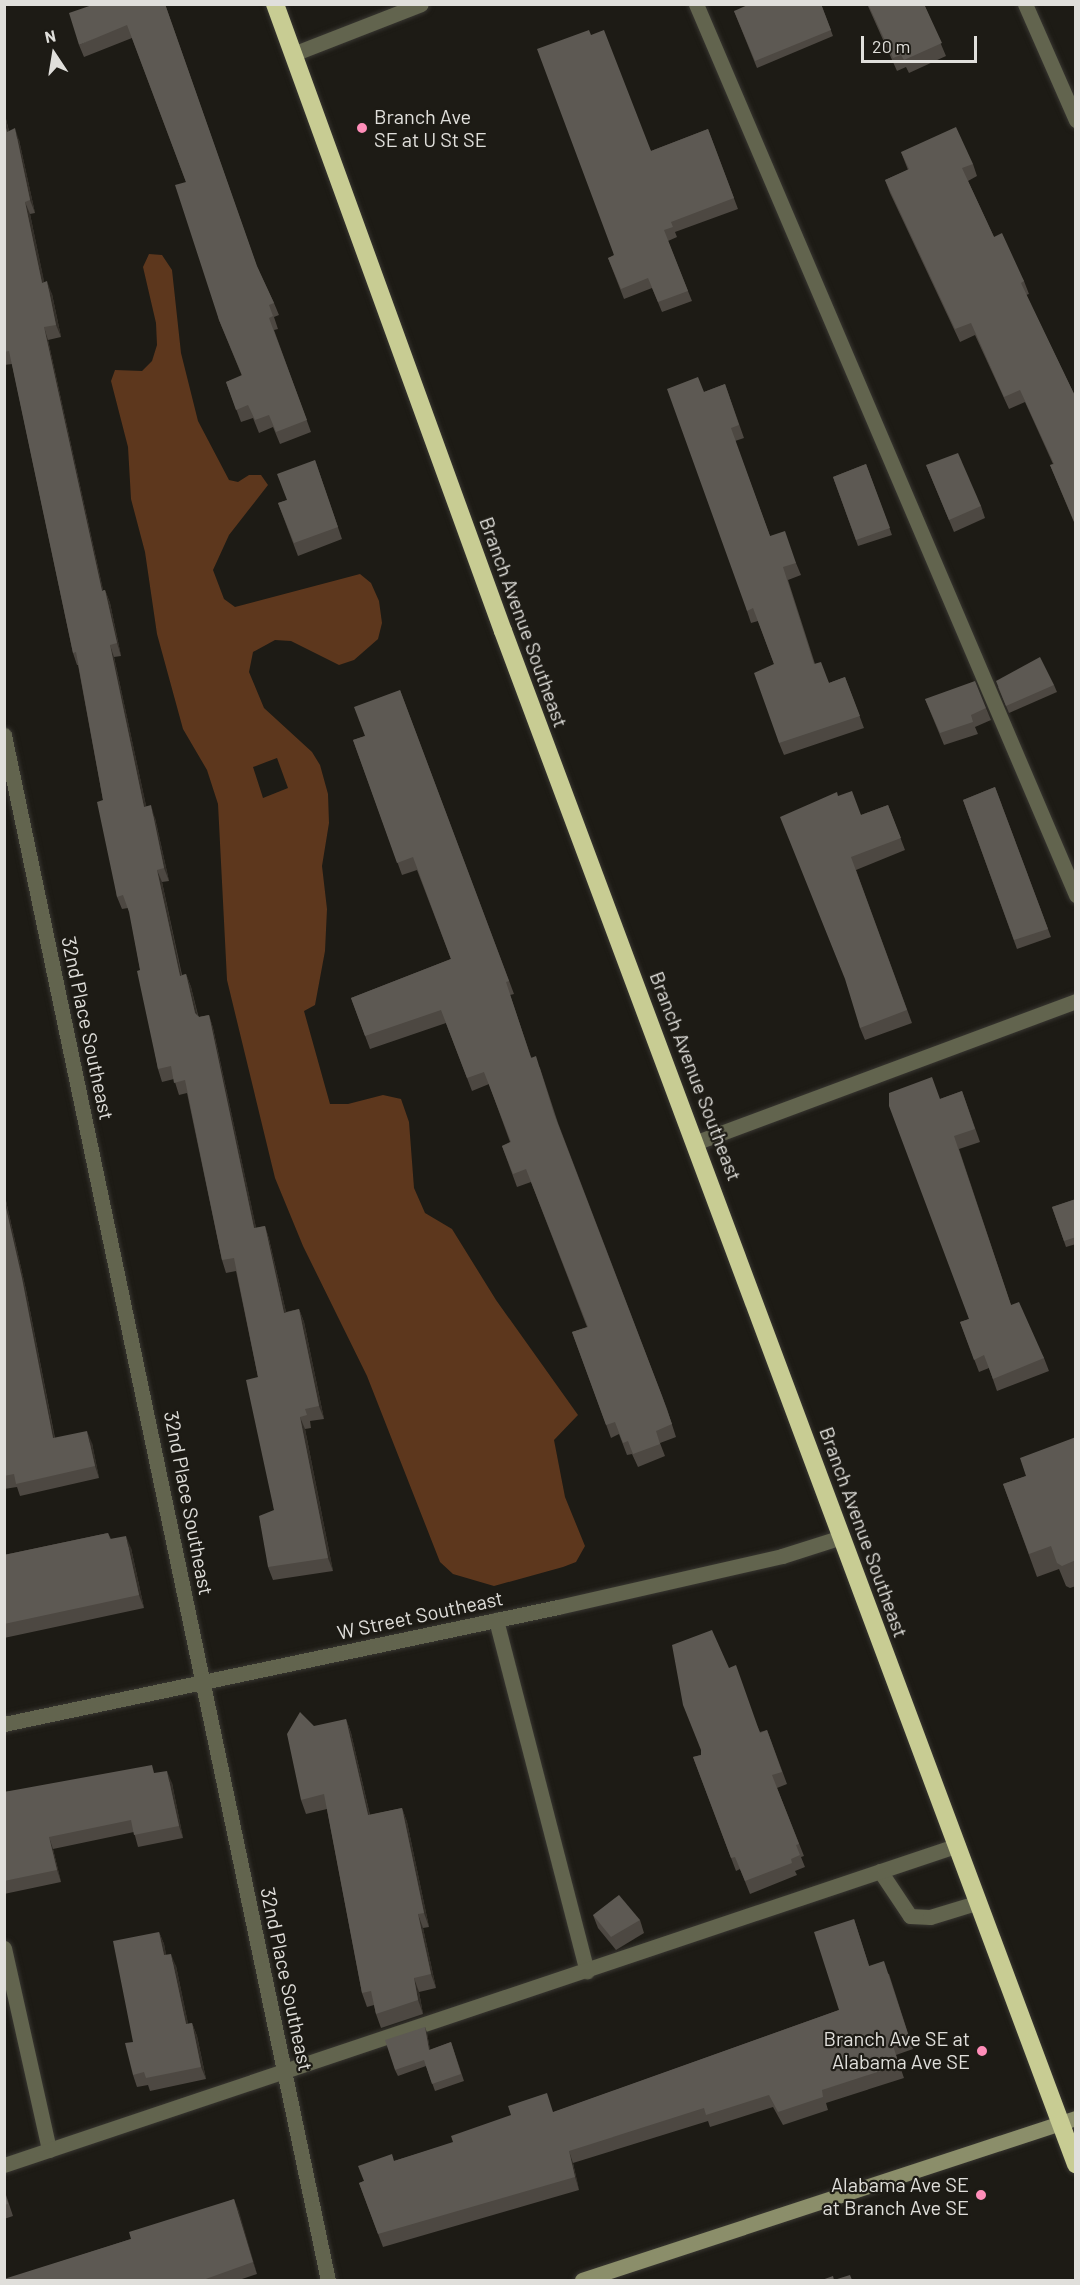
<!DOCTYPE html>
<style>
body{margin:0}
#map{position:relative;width:1080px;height:2285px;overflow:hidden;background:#1d1b15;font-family:Barlow,sans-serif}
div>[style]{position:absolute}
.green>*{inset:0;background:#5d371d}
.roads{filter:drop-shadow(0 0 2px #383631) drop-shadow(0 0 2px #383631)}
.lane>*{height:15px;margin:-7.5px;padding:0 7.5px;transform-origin:7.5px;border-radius:7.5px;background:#62644e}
.street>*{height:15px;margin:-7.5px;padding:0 7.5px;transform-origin:7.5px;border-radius:7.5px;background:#62644e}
.secondary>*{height:15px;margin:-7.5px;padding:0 7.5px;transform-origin:7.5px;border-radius:7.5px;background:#8b8e6a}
.highway>*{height:18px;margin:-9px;padding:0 9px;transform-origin:9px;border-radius:9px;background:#c8cc93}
.wall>*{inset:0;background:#4d4842}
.shaded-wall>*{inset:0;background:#332f29}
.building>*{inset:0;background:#5d5953}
.dots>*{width:16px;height:16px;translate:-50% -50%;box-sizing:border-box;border:3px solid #1d1b15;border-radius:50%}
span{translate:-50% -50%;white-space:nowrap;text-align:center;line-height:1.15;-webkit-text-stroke:4.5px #1d1b15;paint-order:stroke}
.poi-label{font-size:20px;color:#e0dfdb}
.left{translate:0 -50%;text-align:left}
.right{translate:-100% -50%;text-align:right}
.street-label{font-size:20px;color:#e0dfdb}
.frame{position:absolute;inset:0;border:6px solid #e0dfdb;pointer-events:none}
.north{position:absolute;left:24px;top:24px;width:60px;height:60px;-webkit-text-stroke:4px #1d1b15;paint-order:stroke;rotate:348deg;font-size:16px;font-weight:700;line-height:24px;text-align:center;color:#e0dfdb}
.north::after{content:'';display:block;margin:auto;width:21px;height:27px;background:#e0dfdb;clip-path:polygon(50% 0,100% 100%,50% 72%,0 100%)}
.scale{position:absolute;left:861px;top:36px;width:116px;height:27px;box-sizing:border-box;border:3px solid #e0dfdb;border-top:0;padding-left:8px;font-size:18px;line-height:21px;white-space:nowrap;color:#e0dfdb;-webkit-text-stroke:4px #1d1b15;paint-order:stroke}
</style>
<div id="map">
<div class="green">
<i style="clip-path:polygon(evenodd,149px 254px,162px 255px,172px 270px,181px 353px,198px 421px,229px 480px,238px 482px,249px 475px,261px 475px,268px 485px,229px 535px,213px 570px,224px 599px,235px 607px,360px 574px,371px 583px,379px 601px,382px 623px,378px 639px,354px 660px,339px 665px,291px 641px,275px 640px,253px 652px,249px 672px,264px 708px,312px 752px,320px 765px,328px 794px,329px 823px,322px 866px,327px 909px,325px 951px,315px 1005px,304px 1011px,330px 1104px,348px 1104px,383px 1095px,401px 1099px,409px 1122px,414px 1188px,425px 1213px,452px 1229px,496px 1300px,578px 1415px,554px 1440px,565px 1497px,585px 1546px,576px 1562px,563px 1567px,494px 1586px,453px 1574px,440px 1562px,367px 1376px,303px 1246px,275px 1178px,227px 980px,218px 804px,207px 770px,183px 729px,157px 634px,145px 552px,131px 499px,128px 447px,111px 381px,115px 370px,142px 371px,152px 361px,157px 345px,156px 323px,143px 267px,149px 254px,277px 758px,288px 788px,263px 798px,253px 767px,277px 758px)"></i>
</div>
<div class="roads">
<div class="lane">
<i style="left:696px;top:4px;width:969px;rotate:66.9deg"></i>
<i style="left:697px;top:1142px;width:404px;rotate:-20.4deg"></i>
<i style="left:496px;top:1620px;width:363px;rotate:75.5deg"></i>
<i style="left:880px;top:1871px;width:54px;rotate:56.3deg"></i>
<i style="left:910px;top:1916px;width:20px;rotate:3deg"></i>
<i style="left:930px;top:1917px;width:51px;rotate:-17deg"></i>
<i style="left:4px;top:1948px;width:207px;rotate:77.4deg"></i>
<i style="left:4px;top:2165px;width:1006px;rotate:-18.54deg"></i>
</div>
<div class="street">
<i style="left:1025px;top:4px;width:127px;rotate:66.3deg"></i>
<i style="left:293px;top:54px;width:137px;rotate:-21.3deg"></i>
<i style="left:4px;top:735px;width:1579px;rotate:78.16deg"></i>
<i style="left:4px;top:1724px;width:566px;rotate:-11.93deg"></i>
<i style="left:558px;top:1607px;width:230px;rotate:-12.8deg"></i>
<i style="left:782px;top:1556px;width:63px;rotate:-17.6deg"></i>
</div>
<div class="secondary">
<i style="left:582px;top:2280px;width:520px;rotate:-18.16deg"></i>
</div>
<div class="highway">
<i style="left:275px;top:4px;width:667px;rotate:70.02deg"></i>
<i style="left:503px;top:631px;width:1637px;rotate:69.51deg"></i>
</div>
</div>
<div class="wall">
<i style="clip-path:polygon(165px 4px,257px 267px,274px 303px,279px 315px,274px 317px,278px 329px,274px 330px,311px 432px,280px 444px,273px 427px,259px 433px,253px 418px,241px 422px,226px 382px,242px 376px,219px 320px,186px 182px,132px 38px,84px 57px,79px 45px)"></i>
<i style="clip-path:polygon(821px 4px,833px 36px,757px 68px,734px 11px)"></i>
<i style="clip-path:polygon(867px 4px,924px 4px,946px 56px,909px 73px,906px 67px,897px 71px)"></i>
<i style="clip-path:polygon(591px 35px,651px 151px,708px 129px,738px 209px,675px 232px,677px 237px,668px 241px,692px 301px,662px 312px,652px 288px,624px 299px,608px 258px,614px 256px)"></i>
<i style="clip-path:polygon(4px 111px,9px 131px,19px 140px,35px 213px,30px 214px,44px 282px,52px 294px,61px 337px,48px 340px,103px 590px,105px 590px,110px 603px,121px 656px,114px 657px,146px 806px,155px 818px,169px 881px,162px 882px,182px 975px,186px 974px,191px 987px,198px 1015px,199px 1017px,209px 1015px,213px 1028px,256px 1228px,265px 1226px,269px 1239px,286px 1312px,299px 1309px,304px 1322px,324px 1419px,310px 1421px,311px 1428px,305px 1429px,333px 1571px,273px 1580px,268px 1567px,274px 1510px,258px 1377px,236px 1271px,226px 1273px,222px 1260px,187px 1093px,179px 1095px,174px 1079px,162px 1082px,158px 1069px,130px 913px,128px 908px,122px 909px,117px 897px,103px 800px,78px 665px,77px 665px,73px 653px,12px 364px,4px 365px)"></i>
<i style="clip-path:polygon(901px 152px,973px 164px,977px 176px,968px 181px,994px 237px,1024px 281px,1029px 294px,1026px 295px,1076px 398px,1076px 527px,1050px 465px,1053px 464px,1025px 402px,1009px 409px,975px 335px,960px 342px,890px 193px,885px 180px,908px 170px)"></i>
<i style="clip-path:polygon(725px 384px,744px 438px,735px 441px,770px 536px,796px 563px,801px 575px,788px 580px,815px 664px,829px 683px,845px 677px,864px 728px,784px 755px,779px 743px,774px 664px,758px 621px,751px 623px,747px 611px,704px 392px)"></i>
<i style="clip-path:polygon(315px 460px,342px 539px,298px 556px,278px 503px,287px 500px)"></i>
<i style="clip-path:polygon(866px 464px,892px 535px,858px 546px,833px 477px)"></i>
<i style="clip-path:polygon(926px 465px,981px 506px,985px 518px,954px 532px)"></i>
<i style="clip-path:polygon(1054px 685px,1057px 692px,1009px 713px,998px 687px)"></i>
<i style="clip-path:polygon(400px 690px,514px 994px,510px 995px,531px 1057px,540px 1068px,558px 1123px,667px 1409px,676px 1437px,660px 1443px,665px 1456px,638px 1467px,632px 1454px,627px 1455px,619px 1434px,611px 1438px,572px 1332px,587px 1327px,531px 1182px,517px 1187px,502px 1146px,510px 1142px,489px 1084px,472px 1091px,446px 1023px,370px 1049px,351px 998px,451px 959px,417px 870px,402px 875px,353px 740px,365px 736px)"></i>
<i style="clip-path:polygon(925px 699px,986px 708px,991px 720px,975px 727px,978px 734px,944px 745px)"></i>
<i style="clip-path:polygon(995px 787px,1051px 937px,1017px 949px,963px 800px)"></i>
<i style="clip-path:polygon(838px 796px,861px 815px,888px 805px,905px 850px,856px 870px,912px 1023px,865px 1040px,860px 1028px)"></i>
<i style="clip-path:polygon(962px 1091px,980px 1142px,959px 1149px,1011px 1305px,1044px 1358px,1049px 1371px,997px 1391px,989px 1368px,979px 1372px,960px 1322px,969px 1319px,940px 1099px)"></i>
<i style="clip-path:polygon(4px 1192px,26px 1290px,55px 1438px,92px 1443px,99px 1478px,20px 1496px,17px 1487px,4px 1489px)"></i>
<i style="clip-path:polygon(1076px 1199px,1076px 1244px,1066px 1247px,1052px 1207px)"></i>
<i style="clip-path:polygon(1076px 1437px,1076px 1586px,1070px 1588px,1066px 1586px,1059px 1569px,1037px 1577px,1003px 1484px,1026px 1476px)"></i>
<i style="clip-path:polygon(108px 1533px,111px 1539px,131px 1548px,144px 1608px,4px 1638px,4px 1555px)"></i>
<i style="clip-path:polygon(729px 1668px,760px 1732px,767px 1730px,787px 1784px,777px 1788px,804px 1856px,801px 1857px,805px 1867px,795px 1871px,797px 1875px,750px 1894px,740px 1869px,736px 1871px,693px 1757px,701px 1755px,701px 1751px)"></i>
<i style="clip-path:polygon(346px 1719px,351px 1733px,370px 1815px,402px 1808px,407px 1822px,429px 1927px,423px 1928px,436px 1988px,419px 1992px,423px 2014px,381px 2028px,376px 2014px,374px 2005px,367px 2007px,362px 1993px,327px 1809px,306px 1814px,301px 1800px)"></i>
<i style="clip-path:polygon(155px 1773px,172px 1783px,183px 1838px,138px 1847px,134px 1832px,53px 1849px,61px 1882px,4px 1894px,4px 1792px)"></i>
<i style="clip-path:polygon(593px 1915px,640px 1920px,644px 1933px,616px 1950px,598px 1928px)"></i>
<i style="clip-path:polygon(854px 1919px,869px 1966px,889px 1974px,913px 2049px,896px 2055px,904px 2078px,826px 2103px,828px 2110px,783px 2125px,773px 2107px,710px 2127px,708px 2121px,573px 2163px,579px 2190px,383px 2247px,359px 2183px,364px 2181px,394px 2161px,554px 2112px,839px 2010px)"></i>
<i style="clip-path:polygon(159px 1932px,164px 1944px,166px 1955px,176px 1966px,188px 2024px,192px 2023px,197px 2036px,206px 2079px,150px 2091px,148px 2085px,137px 2087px,133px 2075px,133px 2042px)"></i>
<i style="clip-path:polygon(425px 2027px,427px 2033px,430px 2050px,451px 2042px,464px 2081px,435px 2091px,426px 2066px,398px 2076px,395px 2070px)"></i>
<i style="clip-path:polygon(4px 2189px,13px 2216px,4px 2219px)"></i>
<i style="clip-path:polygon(234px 2199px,257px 2274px,239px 2280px,4px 2280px,131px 2239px)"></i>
</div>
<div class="shaded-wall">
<i style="clip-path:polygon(4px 111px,12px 144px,7px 132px,4px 120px)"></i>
<i style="clip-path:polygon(15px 128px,19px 140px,35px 213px,30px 200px)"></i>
<i style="clip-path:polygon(25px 202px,30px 214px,47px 295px,42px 283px)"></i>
<i style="clip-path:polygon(47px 281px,52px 294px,61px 337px,56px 325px)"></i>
<i style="clip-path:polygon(44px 327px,48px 340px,106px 603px,102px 591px)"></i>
<i style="clip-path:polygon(105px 590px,110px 603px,121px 656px,117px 643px)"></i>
<i style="clip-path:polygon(110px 645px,114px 657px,149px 819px,144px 807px)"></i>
<i style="clip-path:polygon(151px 805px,155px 818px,169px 881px,164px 868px)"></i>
<i style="clip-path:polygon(157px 870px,162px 882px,184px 988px,180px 976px)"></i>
<i style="clip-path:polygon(186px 974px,191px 987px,200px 1026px,195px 1013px)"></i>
<i style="clip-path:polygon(209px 1015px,213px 1028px,259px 1241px,254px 1228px)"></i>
<i style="clip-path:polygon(4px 1192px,26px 1290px,57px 1450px,53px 1438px,4px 1199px)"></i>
<i style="clip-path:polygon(265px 1226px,269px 1239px,289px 1325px,284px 1313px)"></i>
<i style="clip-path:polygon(299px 1309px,304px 1322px,324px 1419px,319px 1406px)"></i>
<i style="clip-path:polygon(300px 1417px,305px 1429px,333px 1571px,328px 1558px)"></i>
<i style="clip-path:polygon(87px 1431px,92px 1443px,99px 1478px,95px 1466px)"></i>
<i style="clip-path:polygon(126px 1536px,131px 1548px,144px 1608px,139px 1595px)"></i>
<i style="clip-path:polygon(346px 1719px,351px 1733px,373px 1829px,368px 1815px)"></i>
<i style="clip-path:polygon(167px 1771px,172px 1783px,183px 1838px,179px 1826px)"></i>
<i style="clip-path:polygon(402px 1808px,407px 1822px,429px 1927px,424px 1913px)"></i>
<i style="clip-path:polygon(49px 1837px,53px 1849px,61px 1882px,57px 1870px)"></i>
<i style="clip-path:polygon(418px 1914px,423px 1928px,436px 1988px,431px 1974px)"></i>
<i style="clip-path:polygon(159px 1932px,164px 1944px,169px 1968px,164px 1955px)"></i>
<i style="clip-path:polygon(171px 1954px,176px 1966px,191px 2037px,186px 2024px)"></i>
<i style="clip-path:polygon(414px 1978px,419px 1992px,423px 2014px,418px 2000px)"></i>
<i style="clip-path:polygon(192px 2023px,197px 2036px,206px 2079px,201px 2067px)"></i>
<i style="clip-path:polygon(425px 2027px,427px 2033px,431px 2056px,429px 2050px)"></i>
<i style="clip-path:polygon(569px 2151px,573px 2163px,579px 2190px,575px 2177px)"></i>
<i style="clip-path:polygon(234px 2199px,239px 2211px,257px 2274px,253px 2262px)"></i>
</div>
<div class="building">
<i style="clip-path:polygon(95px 4px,165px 4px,257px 266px,274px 303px,269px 305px,273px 316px,269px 318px,307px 420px,276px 432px,269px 415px,255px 420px,248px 405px,236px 410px,226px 382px,242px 375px,219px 320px,175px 185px,186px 182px,127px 25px,79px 45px,69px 13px)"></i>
<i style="clip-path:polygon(750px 4px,821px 4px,831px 30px,755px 61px,734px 11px)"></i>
<i style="clip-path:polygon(868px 4px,924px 4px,942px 43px,904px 60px,901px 55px,893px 58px)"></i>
<i style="clip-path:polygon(589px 30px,591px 35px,604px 30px,651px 151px,708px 129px,734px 198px,671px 222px,673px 227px,664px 230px,688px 291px,658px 302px,648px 278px,621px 289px,608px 258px,614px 255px,537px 49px)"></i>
<i style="clip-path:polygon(4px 120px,7px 132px,15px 128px,30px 200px,25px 202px,42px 283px,47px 281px,56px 325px,44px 327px,102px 591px,105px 590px,117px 643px,110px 645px,144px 807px,151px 805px,164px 868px,157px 870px,180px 976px,186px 974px,195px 1013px,199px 1017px,209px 1015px,254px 1228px,265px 1226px,284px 1313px,299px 1309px,319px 1406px,305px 1409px,307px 1415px,300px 1417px,328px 1558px,268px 1567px,259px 1516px,274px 1510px,246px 1380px,258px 1377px,234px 1258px,222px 1260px,185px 1080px,174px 1083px,171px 1066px,158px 1069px,137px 971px,140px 970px,129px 912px,123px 895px,117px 897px,97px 802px,103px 800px,76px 652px,73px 653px,9px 351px,4px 352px)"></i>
<i style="clip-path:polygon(956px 127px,973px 164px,962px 168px,994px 237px,1002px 233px,1024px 281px,1021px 283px,1076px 398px,1076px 526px,1050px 465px,1054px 464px,1020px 390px,1004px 397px,971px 323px,955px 329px,885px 180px,909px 169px,901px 152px)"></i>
<i style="clip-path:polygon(698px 377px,704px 392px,725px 384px,739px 425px,731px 428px,770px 536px,785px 531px,796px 563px,783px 567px,814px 664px,821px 662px,829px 683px,845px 677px,860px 716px,779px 743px,754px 673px,774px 664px,753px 608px,747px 611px,667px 389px)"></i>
<i style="clip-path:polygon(958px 453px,981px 506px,949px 520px,926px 465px)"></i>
<i style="clip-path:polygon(315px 460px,338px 527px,294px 543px,278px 503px,287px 500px,277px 474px)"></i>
<i style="clip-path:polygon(866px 464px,890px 528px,856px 540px,833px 477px)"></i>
<i style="clip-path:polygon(1040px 657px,1054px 685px,1006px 706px,996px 681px)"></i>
<i style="clip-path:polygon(975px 681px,986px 708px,971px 715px,973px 722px,940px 733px,925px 699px)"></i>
<i style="clip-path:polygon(400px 690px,509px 981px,506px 982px,531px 1058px,536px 1056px,554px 1114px,662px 1396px,672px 1424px,656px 1431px,660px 1444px,633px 1454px,628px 1441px,623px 1443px,615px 1422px,606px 1425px,572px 1332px,588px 1327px,526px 1169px,513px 1174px,502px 1146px,511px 1142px,484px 1072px,467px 1078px,441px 1010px,365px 1036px,351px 998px,451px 959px,413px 857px,397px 863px,353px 740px,365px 736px,354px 707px)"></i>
<i style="clip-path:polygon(995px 787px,1048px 929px,1014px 940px,963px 800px)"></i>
<i style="clip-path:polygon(852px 791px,861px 815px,888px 805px,901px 838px,851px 857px,907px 1010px,860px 1028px,845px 979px,780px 817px,837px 792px,838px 796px)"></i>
<i style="clip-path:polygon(932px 1077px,940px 1099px,962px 1091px,975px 1129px,954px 1136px,1011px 1305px,1019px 1302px,1044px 1358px,993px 1379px,984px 1355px,974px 1360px,960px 1322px,969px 1319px,889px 1106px,889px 1093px)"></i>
<i style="clip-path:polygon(4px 1199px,22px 1278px,53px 1438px,87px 1431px,95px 1466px,16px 1484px,14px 1474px,4px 1476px)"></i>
<i style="clip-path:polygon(1076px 1199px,1076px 1237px,1064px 1241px,1052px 1207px)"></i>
<i style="clip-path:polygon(1076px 1437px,1076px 1560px,1062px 1566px,1057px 1563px,1051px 1546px,1029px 1554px,1003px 1484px,1026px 1476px,1020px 1458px)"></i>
<i style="clip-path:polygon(108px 1533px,110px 1539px,126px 1536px,139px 1595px,4px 1624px,4px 1555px)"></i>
<i style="clip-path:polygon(712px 1630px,729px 1668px,736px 1665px,760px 1733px,767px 1730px,782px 1772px,772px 1775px,799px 1844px,796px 1845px,800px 1855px,791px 1859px,792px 1863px,745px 1881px,735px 1857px,731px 1858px,693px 1757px,701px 1755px,701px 1750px,683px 1705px,672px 1645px)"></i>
<i style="clip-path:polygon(300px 1712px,314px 1726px,346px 1719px,368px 1815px,402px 1808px,424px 1913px,418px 1914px,431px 1974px,414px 1978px,418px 2000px,376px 2014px,371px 1991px,362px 1993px,324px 1794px,301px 1800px,287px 1734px)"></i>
<i style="clip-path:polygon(152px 1765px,154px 1773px,167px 1771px,179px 1826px,134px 1835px,131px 1820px,49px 1837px,57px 1870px,4px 1881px,4px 1792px)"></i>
<i style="clip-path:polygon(619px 1895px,640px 1920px,611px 1937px,593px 1915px)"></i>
<i style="clip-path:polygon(854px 1919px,869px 1966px,884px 1961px,909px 2037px,892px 2042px,899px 2065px,822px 2090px,823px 2097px,778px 2112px,769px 2095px,706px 2115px,704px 2108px,569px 2151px,575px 2177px,378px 2234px,359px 2183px,364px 2181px,358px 2166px,392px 2154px,394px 2161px,453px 2142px,451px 2136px,511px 2115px,508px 2106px,547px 2093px,553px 2112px,839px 2010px,814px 1932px)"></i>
<i style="clip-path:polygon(159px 1932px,164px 1955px,171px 1954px,186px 2024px,192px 2023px,201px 2067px,146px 2078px,144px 2072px,133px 2075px,125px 2043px,133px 2042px,113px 1941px)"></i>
<i style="clip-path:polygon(425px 2027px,429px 2050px,451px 2042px,461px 2074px,432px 2084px,424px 2060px,395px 2070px,385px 2040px)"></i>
<i style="clip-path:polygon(4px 2191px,8px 2204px,4px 2205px)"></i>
<i style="clip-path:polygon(234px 2199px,253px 2262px,203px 2280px,4px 2280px,4px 2279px,131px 2239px,129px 2232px)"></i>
<i style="clip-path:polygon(850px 2275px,852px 2280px,822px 2280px,833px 2276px,834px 2280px)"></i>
</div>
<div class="dots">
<i style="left:362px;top:128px;background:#ff8eb9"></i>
<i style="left:982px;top:2051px;background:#ff8eb9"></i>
<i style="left:981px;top:2195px;background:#ff8eb9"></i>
</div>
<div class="poi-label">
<span class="left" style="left:374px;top:128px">Branch Ave<br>SE at U St SE</span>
<span class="right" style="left:970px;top:2050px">Branch Ave SE at<br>Alabama Ave SE</span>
<span class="right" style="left:969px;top:2196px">Alabama Ave SE<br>at Branch Ave SE</span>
</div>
<div class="street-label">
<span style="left:524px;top:622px;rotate:70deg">Branch Avenue Southeast</span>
<span style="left:88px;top:1028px;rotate:78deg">32nd Place Southeast</span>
<span style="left:696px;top:1076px;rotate:69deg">Branch Avenue Southeast</span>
<span style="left:189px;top:1503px;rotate:79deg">32nd Place Southeast</span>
<span style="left:864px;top:1532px;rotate:70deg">Branch Avenue Southeast</span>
<span style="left:420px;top:1615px;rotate:-12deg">W Street Southeast</span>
<span style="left:287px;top:1979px;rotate:78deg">32nd Place Southeast</span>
</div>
<div class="frame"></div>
<div class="north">N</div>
<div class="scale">20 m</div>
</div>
